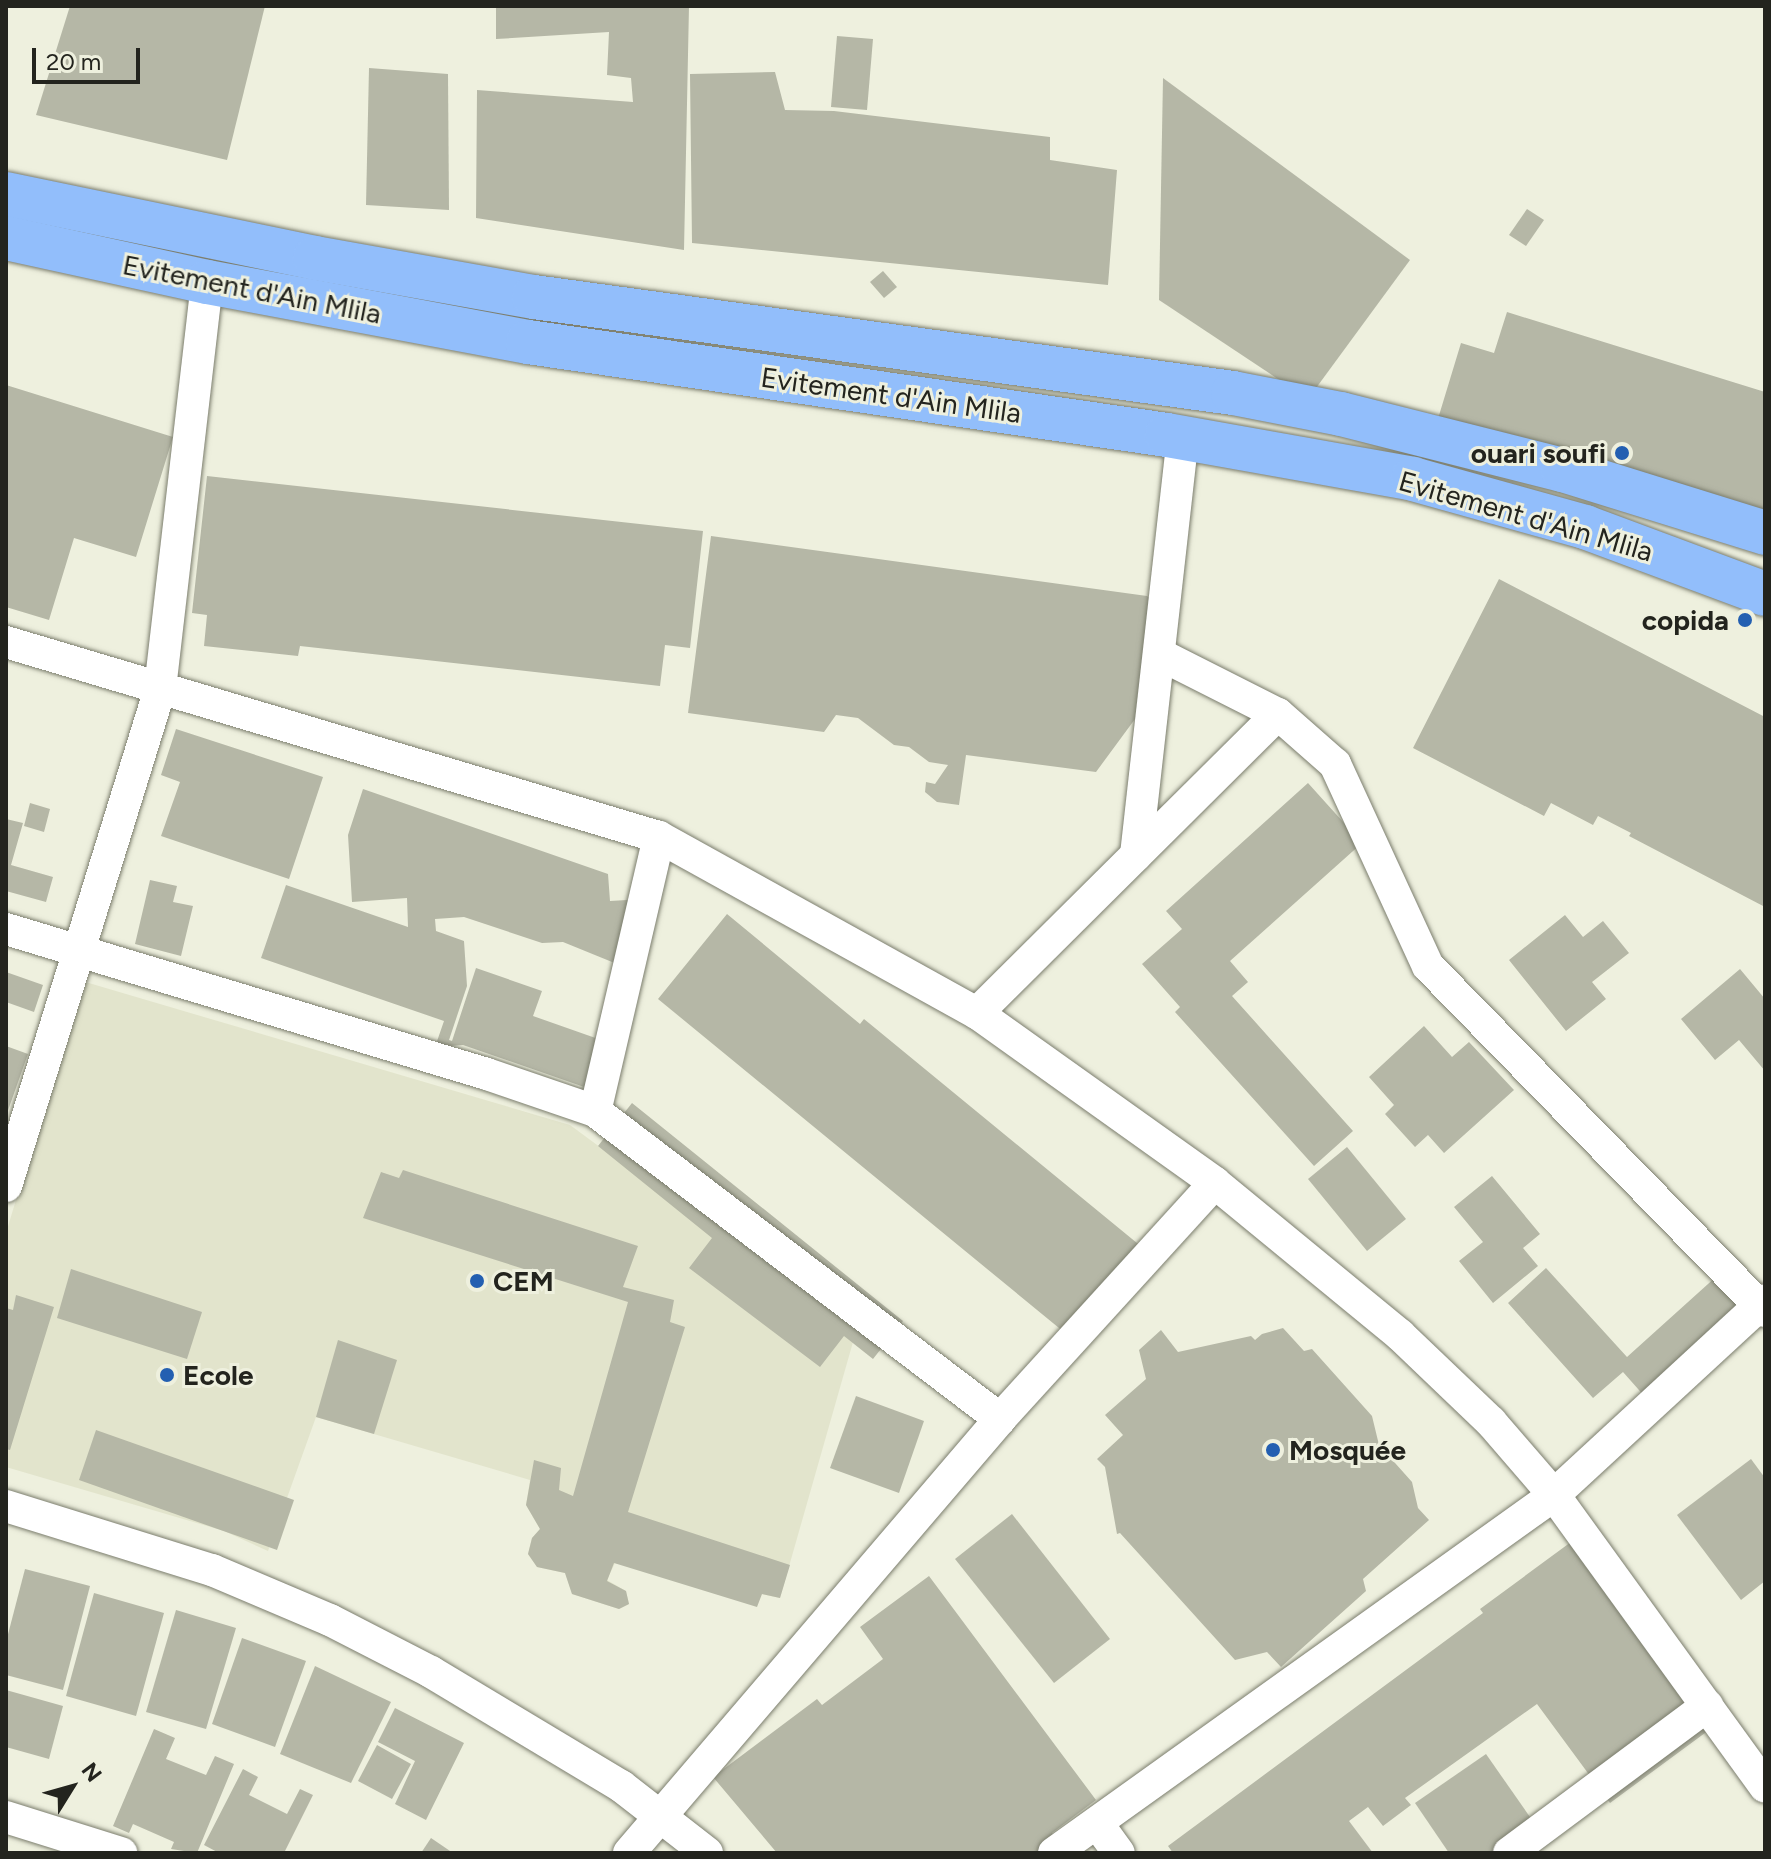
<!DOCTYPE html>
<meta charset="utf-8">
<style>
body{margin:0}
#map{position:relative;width:1771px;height:1859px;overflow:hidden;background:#eef0de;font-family:Figtree,sans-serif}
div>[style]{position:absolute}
.built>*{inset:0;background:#e2e4cc}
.building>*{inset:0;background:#b5b7a6}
.roads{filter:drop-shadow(0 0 2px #7b7d6d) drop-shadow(0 0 2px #7b7d6d)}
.minor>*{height:32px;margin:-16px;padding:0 16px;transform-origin:16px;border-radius:16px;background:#fff}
.trunk>*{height:44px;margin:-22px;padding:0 22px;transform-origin:22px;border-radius:22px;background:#92befb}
.dots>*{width:22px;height:22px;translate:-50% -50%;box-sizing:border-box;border:4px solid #eef0de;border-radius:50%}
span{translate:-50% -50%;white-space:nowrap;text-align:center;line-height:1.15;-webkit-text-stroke:6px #eef0de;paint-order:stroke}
.street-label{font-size:28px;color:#23241e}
.poi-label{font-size:28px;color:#23241e;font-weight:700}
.right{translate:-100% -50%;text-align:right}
.left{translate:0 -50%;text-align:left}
.frame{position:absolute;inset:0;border:8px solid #23241e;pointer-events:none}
.north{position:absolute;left:32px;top:1747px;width:80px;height:80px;-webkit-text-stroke:6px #eef0de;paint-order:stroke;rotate:53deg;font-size:22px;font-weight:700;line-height:32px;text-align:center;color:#23241e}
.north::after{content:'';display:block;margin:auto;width:28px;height:36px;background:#23241e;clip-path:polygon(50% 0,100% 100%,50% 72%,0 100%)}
.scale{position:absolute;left:32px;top:48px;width:108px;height:36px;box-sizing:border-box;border:4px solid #23241e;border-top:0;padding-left:10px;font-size:24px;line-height:28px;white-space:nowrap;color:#23241e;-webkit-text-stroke:6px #eef0de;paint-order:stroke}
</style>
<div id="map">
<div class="built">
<i style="clip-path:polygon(82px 981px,570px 1125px,855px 1335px,780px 1598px,615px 1563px,607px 1580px,626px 1591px,629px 1604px,619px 1609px,572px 1594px,565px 1573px,537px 1567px,528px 1554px,532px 1538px,540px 1529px,526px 1505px,530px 1480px,316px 1417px,268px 1551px,224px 1531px,6px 1467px,6px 1233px)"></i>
</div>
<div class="building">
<i style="clip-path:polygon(70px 6px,265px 6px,227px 160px,36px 115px)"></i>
<i style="clip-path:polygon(496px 6px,689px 6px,684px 250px,476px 218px,477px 90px,633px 102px,631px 78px,607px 75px,609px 32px,496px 39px)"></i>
<i style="clip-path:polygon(837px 36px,873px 39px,867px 110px,831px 107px)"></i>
<i style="clip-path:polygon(369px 68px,448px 74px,449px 210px,366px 205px)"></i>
<i style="clip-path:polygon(775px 72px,785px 110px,834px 111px,1050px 137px,1050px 160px,1117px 170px,1108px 285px,692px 243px,690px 74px)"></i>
<i style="clip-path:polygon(1163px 78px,1410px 260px,1308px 399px,1159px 300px)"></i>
<i style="clip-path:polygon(1527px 209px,1544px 220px,1526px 246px,1509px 235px)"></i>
<i style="clip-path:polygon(883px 271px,897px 287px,884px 298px,870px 282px)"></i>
<i style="clip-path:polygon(1507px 312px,1765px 392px,1765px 515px,1430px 445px,1461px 343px,1494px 353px)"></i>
<i style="clip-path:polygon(6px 385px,173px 437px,136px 557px,74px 538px,49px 620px,6px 607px)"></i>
<i style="clip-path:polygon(207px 476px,703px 531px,690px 648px,665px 645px,660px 686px,300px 646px,298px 656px,204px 646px,207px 615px,192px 613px)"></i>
<i style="clip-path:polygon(711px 536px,1147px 596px,1172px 614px,1163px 681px,1096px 772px,966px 755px,959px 805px,937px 802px,925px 792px,926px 782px,935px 784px,948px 765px,929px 762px,909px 747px,894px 745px,858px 718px,836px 715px,824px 732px,688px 713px)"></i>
<i style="clip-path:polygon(1499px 579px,1765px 717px,1765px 907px,1629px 836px,1631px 833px,1598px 816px,1593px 825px,1551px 803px,1544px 816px,1413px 748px)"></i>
<i style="clip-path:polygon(176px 729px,323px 777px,289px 879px,161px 836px,180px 782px,161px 775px)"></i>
<i style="clip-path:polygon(1308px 783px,1362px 843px,1230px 961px,1248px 982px,1232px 996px,1353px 1131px,1314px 1166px,1175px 1012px,1180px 1007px,1142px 964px,1182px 929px,1166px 911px)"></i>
<i style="clip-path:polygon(363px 789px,608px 874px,610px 901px,627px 900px,645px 905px,617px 964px,563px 942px,542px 943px,464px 917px,435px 919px,436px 931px,464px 941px,467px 986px,449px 1040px,452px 1041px,476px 968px,542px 991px,533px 1016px,604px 1041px,587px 1088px,463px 1045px,435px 1047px,444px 1021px,261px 958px,286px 885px,408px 927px,407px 898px,352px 902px,348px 835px)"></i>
<i style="clip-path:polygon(30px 803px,50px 809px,44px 832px,24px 826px)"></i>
<i style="clip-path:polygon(6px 819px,23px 823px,11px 865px,53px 877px,46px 902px,6px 891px)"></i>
<i style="clip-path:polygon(150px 880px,177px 886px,173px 902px,193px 906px,181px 956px,135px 944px)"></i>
<i style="clip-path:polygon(727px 914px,860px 1024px,864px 1019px,1154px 1257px,1081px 1346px,658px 999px)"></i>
<i style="clip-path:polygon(1565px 915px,1583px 937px,1603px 921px,1629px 953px,1592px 982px,1606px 999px,1566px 1031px,1509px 960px)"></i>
<i style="clip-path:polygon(1740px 969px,1765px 999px,1765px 1071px,1739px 1040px,1715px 1060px,1681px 1019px)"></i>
<i style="clip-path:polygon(6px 972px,43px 985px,34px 1012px,6px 1002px)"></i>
<i style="clip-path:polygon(1424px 1026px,1452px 1057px,1469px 1042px,1514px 1090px,1444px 1153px,1428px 1135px,1415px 1147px,1385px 1114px,1394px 1105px,1369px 1077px)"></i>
<i style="clip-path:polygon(6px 1046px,28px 1054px,6px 1116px)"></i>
<i style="clip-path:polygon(632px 1103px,903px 1321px,873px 1359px,844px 1336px,820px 1367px,689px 1268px,712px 1238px,598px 1146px)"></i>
<i style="clip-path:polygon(1347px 1147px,1406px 1219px,1367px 1251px,1308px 1179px)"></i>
<i style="clip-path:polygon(403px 1170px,638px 1246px,623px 1287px,674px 1300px,670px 1322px,685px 1327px,628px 1512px,790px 1565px,780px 1598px,762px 1594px,757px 1607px,614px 1563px,607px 1581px,626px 1591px,629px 1604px,619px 1609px,572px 1594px,565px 1573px,537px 1567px,528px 1554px,532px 1538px,540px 1529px,526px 1505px,534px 1460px,561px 1468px,559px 1490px,573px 1496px,628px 1302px,363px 1218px,381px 1172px,399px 1178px)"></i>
<i style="clip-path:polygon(1492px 1176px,1540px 1234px,1523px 1248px,1538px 1266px,1493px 1303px,1459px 1261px,1483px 1242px,1454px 1207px)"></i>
<i style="clip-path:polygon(1546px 1268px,1627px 1357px,1718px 1275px,1755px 1316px,1654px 1407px,1623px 1372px,1593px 1398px,1508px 1303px)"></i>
<i style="clip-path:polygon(71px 1269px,202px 1312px,187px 1359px,57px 1318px)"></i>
<i style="clip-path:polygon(16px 1295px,54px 1307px,10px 1450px,6px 1449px,6px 1308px,13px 1310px)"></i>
<i style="clip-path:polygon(1283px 1328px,1304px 1351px,1312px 1349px,1372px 1416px,1379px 1445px,1412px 1482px,1418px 1508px,1429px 1520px,1363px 1579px,1366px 1591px,1281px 1667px,1267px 1652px,1235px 1660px,1120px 1533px,1117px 1534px,1105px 1467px,1097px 1459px,1123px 1435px,1105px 1415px,1146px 1379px,1139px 1350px,1161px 1330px,1178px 1352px,1251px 1336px,1255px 1340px,1262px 1334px)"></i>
<i style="clip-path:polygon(338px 1340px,397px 1360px,374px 1434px,316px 1417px)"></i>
<i style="clip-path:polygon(856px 1396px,924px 1421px,899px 1493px,830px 1468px)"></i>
<i style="clip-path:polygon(96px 1430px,294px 1500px,277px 1550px,79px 1480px)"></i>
<i style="clip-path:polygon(1751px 1459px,1765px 1478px,1765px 1581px,1741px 1600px,1677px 1515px)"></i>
<i style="clip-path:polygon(1012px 1514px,1110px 1639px,1054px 1683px,955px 1559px)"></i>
<i style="clip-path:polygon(1571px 1542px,1709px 1730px,1610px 1803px,1537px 1704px,1405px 1798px,1411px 1805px,1383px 1826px,1368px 1807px,1349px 1821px,1373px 1853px,1173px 1853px,1168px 1846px,1483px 1613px,1480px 1609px)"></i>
<i style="clip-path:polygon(25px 1569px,90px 1586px,63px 1690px,6px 1675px,6px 1642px)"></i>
<i style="clip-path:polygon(929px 1576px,1096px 1800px,1052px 1833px,1059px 1844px,1044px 1853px,777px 1853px,713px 1777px,817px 1699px,822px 1705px,883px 1659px,860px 1627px)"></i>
<i style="clip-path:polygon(94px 1593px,164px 1613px,136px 1716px,66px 1696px)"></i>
<i style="clip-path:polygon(176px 1610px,236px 1628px,206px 1729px,146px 1712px)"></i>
<i style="clip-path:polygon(242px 1638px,306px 1661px,275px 1747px,212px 1724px)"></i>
<i style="clip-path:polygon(315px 1666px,391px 1702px,351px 1783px,280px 1754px)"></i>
<i style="clip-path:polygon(6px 1690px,63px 1706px,49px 1759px,6px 1747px)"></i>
<i style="clip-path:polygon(395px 1708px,464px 1743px,426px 1820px,395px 1804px,415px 1761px,378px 1742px)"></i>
<i style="clip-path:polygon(154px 1729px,175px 1738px,166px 1759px,206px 1775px,215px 1756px,234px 1764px,197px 1853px,171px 1849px,174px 1842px,133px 1824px,129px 1833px,113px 1826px)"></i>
<i style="clip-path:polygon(377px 1745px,411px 1764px,392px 1799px,358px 1781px)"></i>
<i style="clip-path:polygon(1486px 1754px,1546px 1840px,1527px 1853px,1449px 1853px,1415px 1803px)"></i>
<i style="clip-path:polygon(243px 1769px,258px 1777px,249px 1795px,287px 1814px,300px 1789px,313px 1795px,284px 1853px,219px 1853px,204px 1845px)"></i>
<i style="clip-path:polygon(431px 1838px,453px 1853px,421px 1853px)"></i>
</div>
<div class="roads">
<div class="minor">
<i style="left:6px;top:642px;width:681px;rotate:16.63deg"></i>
<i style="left:659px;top:837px;width:363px;rotate:29deg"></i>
<i style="left:977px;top:1013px;width:292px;rotate:35.5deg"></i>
<i style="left:1215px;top:1183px;width:239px;rotate:39.4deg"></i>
<i style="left:1400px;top:1335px;width:126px;rotate:43.7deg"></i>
<i style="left:1491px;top:1422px;width:96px;rotate:49.2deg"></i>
<i style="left:1554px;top:1495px;width:360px;rotate:54.1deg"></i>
<i style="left:1159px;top:654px;width:133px;rotate:26.8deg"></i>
<i style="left:1278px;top:714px;width:76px;rotate:41.3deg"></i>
<i style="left:1335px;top:764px;width:222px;rotate:65.3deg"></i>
<i style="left:1428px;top:966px;width:482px;rotate:45.7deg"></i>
<i style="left:659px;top:837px;width:281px;rotate:103.1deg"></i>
<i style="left:595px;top:1111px;width:509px;rotate:37.25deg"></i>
<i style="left:1136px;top:855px;width:420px;rotate:-83.6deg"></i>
<i style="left:6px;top:929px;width:502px;rotate:16.78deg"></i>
<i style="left:487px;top:1074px;width:114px;rotate:18.9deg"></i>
<i style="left:977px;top:1013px;width:424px;rotate:-44.8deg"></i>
<i style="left:6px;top:1186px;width:520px;rotate:-72.78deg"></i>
<i style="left:160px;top:689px;width:410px;rotate:-83.4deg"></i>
<i style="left:6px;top:1506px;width:216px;rotate:17.3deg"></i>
<i style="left:212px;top:1570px;width:128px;rotate:23deg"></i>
<i style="left:330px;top:1620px;width:114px;rotate:27.2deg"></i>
<i style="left:431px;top:1672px;width:222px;rotate:31deg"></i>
<i style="left:621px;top:1786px;width:109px;rotate:37.9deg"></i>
<i style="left:6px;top:1817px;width:121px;rotate:17.4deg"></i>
<i style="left:1097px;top:1823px;width:37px;rotate:54deg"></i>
<i style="left:629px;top:1853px;width:571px;rotate:-49.47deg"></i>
<i style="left:1000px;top:1419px;width:319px;rotate:-47.7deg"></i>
<i style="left:1054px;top:1853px;width:615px;rotate:-35.6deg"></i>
<i style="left:1554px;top:1495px;width:287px;rotate:-42.7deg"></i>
<i style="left:1509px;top:1853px;width:247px;rotate:-36.6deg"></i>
</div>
<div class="trunk">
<i style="left:6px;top:194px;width:316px;rotate:11.7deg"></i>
<i style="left:315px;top:258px;width:222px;rotate:10.1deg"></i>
<i style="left:534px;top:297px;width:706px;rotate:7.82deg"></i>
<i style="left:1233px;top:393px;width:110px;rotate:11deg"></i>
<i style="left:1341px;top:414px;width:229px;rotate:14.2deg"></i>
<i style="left:1563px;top:470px;width:212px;rotate:17.3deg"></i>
<i style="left:6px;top:238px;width:206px;rotate:12.3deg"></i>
<i style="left:207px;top:282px;width:327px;rotate:10.6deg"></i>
<i style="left:528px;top:342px;width:646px;rotate:8.28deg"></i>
<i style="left:1167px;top:435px;width:250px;rotate:10.1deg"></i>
<i style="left:1413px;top:479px;width:179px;rotate:15.6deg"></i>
<i style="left:1585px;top:527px;width:192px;rotate:20.4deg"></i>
</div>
</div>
<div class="dots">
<i style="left:1622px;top:453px;background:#235fb1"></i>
<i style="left:1745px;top:620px;background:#235fb1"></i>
<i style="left:477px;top:1281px;background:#235fb1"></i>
<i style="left:167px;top:1375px;background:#235fb1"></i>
<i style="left:1273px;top:1450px;background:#235fb1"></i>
</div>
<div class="street-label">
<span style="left:252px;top:289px;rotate:11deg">Evitement d'Ain Mlila</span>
<span style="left:891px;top:395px;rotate:8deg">Evitement d'Ain Mlila</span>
<span style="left:1526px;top:516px;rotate:16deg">Evitement d'Ain Mlila</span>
</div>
<div class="poi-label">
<span class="right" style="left:1606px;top:453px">ouari soufi</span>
<span class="right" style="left:1729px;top:620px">copida</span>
<span class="left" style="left:493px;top:1281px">CEM</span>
<span class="left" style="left:183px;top:1375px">Ecole</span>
<span class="left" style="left:1289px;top:1450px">Mosquée</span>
</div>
<div class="frame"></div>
<div class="north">N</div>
<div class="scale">20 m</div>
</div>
